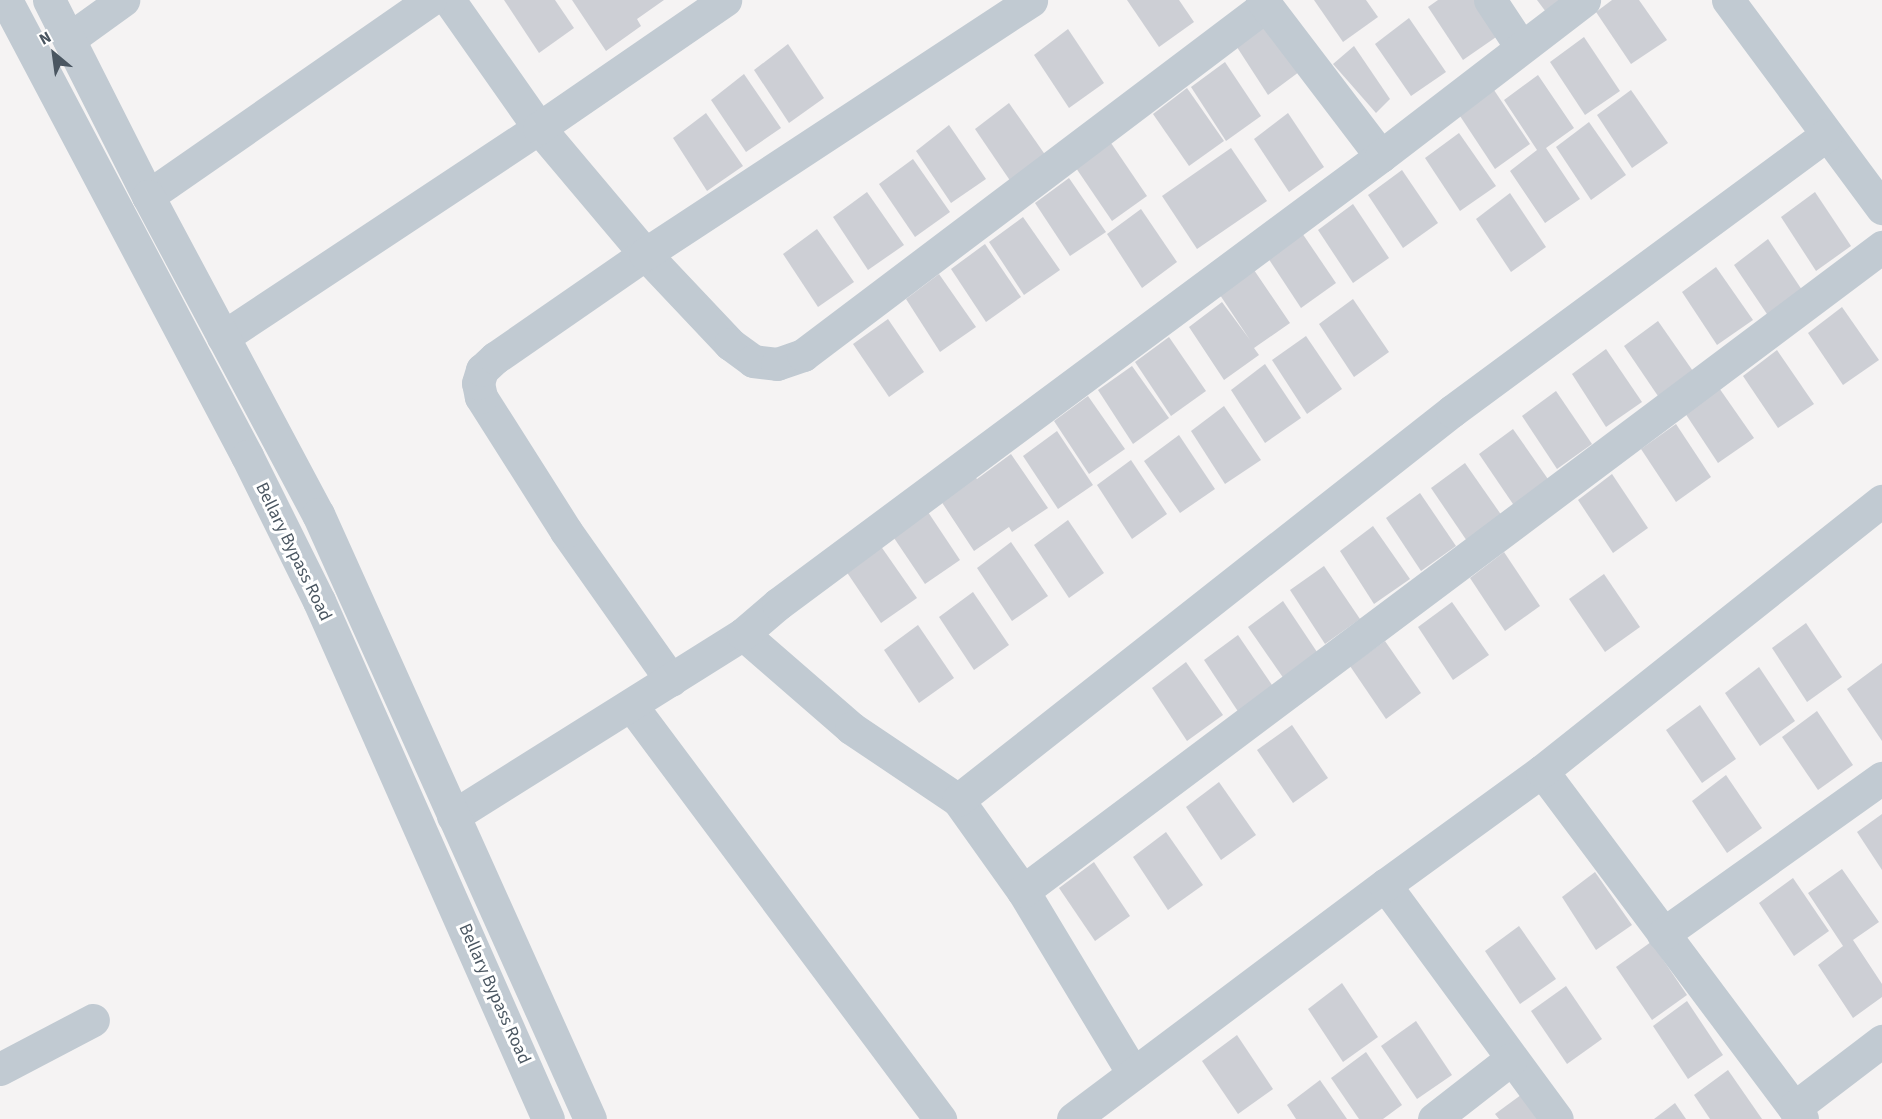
<!DOCTYPE html>
<style>
body{margin:0}
#map{position:relative;width:1882px;height:1119px;overflow:hidden;background:#f5f3f3;font-family:"Source Sans 3",sans-serif}
div>[style]{position:absolute}
.building>*{inset:0;background:#cdcfd5}
.minor>*{height:33px;margin:-16.5px;padding:0 16.5px;transform-origin:16.5px;border-radius:16.5px;background:#c1cad2}
.tertiary>*{height:33px;margin:-16.5px;padding:0 16.5px;transform-origin:16.5px;border-radius:16.5px;background:#c1cad2}
span{translate:-50% -50%;white-space:nowrap;text-align:center;line-height:1.15;-webkit-text-stroke:6px #fff;paint-order:stroke}
.street-label{font-size:18px;color:#4a5661}
.north{position:absolute;left:24px;top:24px;width:60px;height:60px;-webkit-text-stroke:4px #fff;paint-order:stroke;rotate:331deg;font-size:16px;font-weight:700;line-height:24px;text-align:center;color:#4a5661}
.north::after{content:'';display:block;margin:auto;width:21px;height:27px;background:#4a5661;clip-path:polygon(50% 0,100% 100%,50% 72%,0 100%)}
</style>
<div id="map">
<div class="building">
<i style="clip-path:polygon(504px 0,555px 0,574px 28px,539px 53px)"></i>
<i style="clip-path:polygon(572px 0,664px 0,637px 19px,641px 26px,606px 51px)"></i>
<i style="clip-path:polygon(1127px 0,1179px 0,1194px 22px,1159px 47px)"></i>
<i style="clip-path:polygon(1314px 0,1366px 0,1378px 17px,1343px 42px)"></i>
<i style="clip-path:polygon(1438px 0,1475px 0,1499px 35px,1463px 60px,1428px 7px)"></i>
<i style="clip-path:polygon(1537px 0,1563px 0,1546px 12px)"></i>
<i style="clip-path:polygon(1612px 0,1639px 0,1667px 40px,1631px 64px,1596px 12px)"></i>
<i style="clip-path:polygon(1267px 17px,1303px 69px,1268px 95px,1233px 41px)"></i>
<i style="clip-path:polygon(1409px 18px,1446px 72px,1411px 96px,1375px 44px)"></i>
<i style="clip-path:polygon(1068px 29px,1104px 83px,1069px 108px,1034px 55px)"></i>
<i style="clip-path:polygon(1584px 37px,1620px 91px,1585px 115px,1550px 62px)"></i>
<i style="clip-path:polygon(788px 44px,824px 98px,789px 123px,754px 70px)"></i>
<i style="clip-path:polygon(1354px 46px,1390px 99px,1376px 113px,1333px 64px)"></i>
<i style="clip-path:polygon(1225px 62px,1261px 116px,1226px 141px,1191px 87px)"></i>
<i style="clip-path:polygon(744px 74px,781px 128px,746px 152px,711px 100px)"></i>
<i style="clip-path:polygon(1538px 75px,1574px 128px,1546px 148px,1580px 199px,1545px 223px,1510px 171px,1537px 150px,1504px 100px)"></i>
<i style="clip-path:polygon(1187px 88px,1224px 141px,1189px 166px,1153px 114px)"></i>
<i style="clip-path:polygon(1494px 90px,1530px 144px,1495px 169px,1460px 116px)"></i>
<i style="clip-path:polygon(1631px 90px,1668px 143px,1632px 168px,1597px 115px)"></i>
<i style="clip-path:polygon(1009px 103px,1046px 156px,1011px 182px,975px 129px)"></i>
<i style="clip-path:polygon(706px 113px,743px 166px,707px 191px,673px 138px)"></i>
<i style="clip-path:polygon(1288px 113px,1324px 167px,1289px 192px,1254px 139px)"></i>
<i style="clip-path:polygon(1589px 122px,1626px 175px,1591px 200px,1556px 147px)"></i>
<i style="clip-path:polygon(949px 125px,986px 179px,951px 203px,916px 151px)"></i>
<i style="clip-path:polygon(1459px 133px,1496px 186px,1460px 211px,1425px 158px)"></i>
<i style="clip-path:polygon(1111px 143px,1147px 196px,1112px 221px,1076px 168px)"></i>
<i style="clip-path:polygon(1231px 148px,1267px 201px,1197px 249px,1162px 196px)"></i>
<i style="clip-path:polygon(913px 159px,950px 212px,915px 237px,879px 184px)"></i>
<i style="clip-path:polygon(1402px 170px,1438px 223px,1403px 248px,1368px 195px)"></i>
<i style="clip-path:polygon(1069px 178px,1106px 232px,1070px 256px,1035px 203px)"></i>
<i style="clip-path:polygon(867px 192px,904px 245px,868px 270px,833px 217px)"></i>
<i style="clip-path:polygon(1815px 192px,1851px 246px,1816px 271px,1781px 217px)"></i>
<i style="clip-path:polygon(1510px 193px,1546px 247px,1511px 272px,1476px 219px)"></i>
<i style="clip-path:polygon(1353px 204px,1389px 258px,1353px 283px,1318px 230px)"></i>
<i style="clip-path:polygon(1141px 209px,1177px 262px,1142px 288px,1107px 234px)"></i>
<i style="clip-path:polygon(1023px 217px,1060px 270px,1024px 295px,989px 242px)"></i>
<i style="clip-path:polygon(817px 229px,854px 282px,818px 307px,783px 254px)"></i>
<i style="clip-path:polygon(1300px 230px,1336px 283px,1301px 308px,1266px 255px)"></i>
<i style="clip-path:polygon(1768px 239px,1804px 293px,1769px 317px,1734px 265px)"></i>
<i style="clip-path:polygon(985px 244px,1021px 297px,986px 322px,951px 269px)"></i>
<i style="clip-path:polygon(1716px 267px,1753px 320px,1717px 345px,1682px 292px)"></i>
<i style="clip-path:polygon(1254px 270px,1290px 323px,1254px 348px,1259px 355px,1224px 380px,1189px 327px,1222px 302px,1250px 340px,1220px 295px)"></i>
<i style="clip-path:polygon(939px 274px,976px 327px,940px 352px,906px 299px)"></i>
<i style="clip-path:polygon(1353px 299px,1389px 352px,1354px 377px,1319px 324px)"></i>
<i style="clip-path:polygon(1842px 307px,1879px 360px,1843px 385px,1808px 333px)"></i>
<i style="clip-path:polygon(888px 319px,924px 372px,889px 397px,853px 344px)"></i>
<i style="clip-path:polygon(1658px 321px,1695px 374px,1660px 399px,1624px 346px)"></i>
<i style="clip-path:polygon(1306px 336px,1342px 389px,1307px 414px,1272px 360px)"></i>
<i style="clip-path:polygon(1169px 337px,1206px 391px,1171px 416px,1135px 362px)"></i>
<i style="clip-path:polygon(1606px 349px,1642px 402px,1606px 427px,1572px 374px)"></i>
<i style="clip-path:polygon(1777px 350px,1814px 404px,1778px 428px,1743px 376px)"></i>
<i style="clip-path:polygon(1265px 364px,1301px 418px,1265px 443px,1231px 390px)"></i>
<i style="clip-path:polygon(1132px 366px,1169px 418px,1133px 444px,1098px 390px)"></i>
<i style="clip-path:polygon(1717px 385px,1754px 438px,1718px 463px,1683px 410px)"></i>
<i style="clip-path:polygon(1556px 391px,1592px 444px,1557px 469px,1522px 416px)"></i>
<i style="clip-path:polygon(1088px 396px,1125px 449px,1089px 474px,1054px 421px)"></i>
<i style="clip-path:polygon(1224px 406px,1261px 460px,1225px 484px,1191px 431px)"></i>
<i style="clip-path:polygon(1676px 424px,1711px 477px,1676px 502px,1641px 449px)"></i>
<i style="clip-path:polygon(1513px 429px,1550px 482px,1515px 507px,1479px 454px)"></i>
<i style="clip-path:polygon(1057px 431px,1093px 485px,1058px 509px,1023px 456px)"></i>
<i style="clip-path:polygon(1179px 435px,1215px 489px,1180px 513px,1144px 461px)"></i>
<i style="clip-path:polygon(1011px 454px,1048px 508px,1012px 532px,1009px 527px,974px 551px,939px 498px,972px 473px,977px 479px)"></i>
<i style="clip-path:polygon(1131px 460px,1167px 514px,1132px 539px,1097px 485px)"></i>
<i style="clip-path:polygon(1465px 463px,1502px 516px,1467px 541px,1431px 488px)"></i>
<i style="clip-path:polygon(1612px 474px,1648px 528px,1613px 553px,1578px 500px)"></i>
<i style="clip-path:polygon(1420px 493px,1456px 546px,1421px 571px,1386px 518px)"></i>
<i style="clip-path:polygon(924px 506px,960px 560px,925px 584px,890px 532px)"></i>
<i style="clip-path:polygon(1068px 520px,1104px 573px,1069px 598px,1034px 545px)"></i>
<i style="clip-path:polygon(1373px 526px,1410px 579px,1374px 604px,1340px 551px)"></i>
<i style="clip-path:polygon(1011px 542px,1048px 596px,1012px 621px,977px 568px)"></i>
<i style="clip-path:polygon(880px 545px,917px 598px,881px 623px,846px 571px)"></i>
<i style="clip-path:polygon(1504px 552px,1540px 606px,1505px 631px,1470px 578px)"></i>
<i style="clip-path:polygon(1324px 566px,1360px 619px,1325px 644px,1290px 590px)"></i>
<i style="clip-path:polygon(1604px 574px,1640px 627px,1605px 652px,1569px 599px)"></i>
<i style="clip-path:polygon(973px 592px,1009px 645px,974px 670px,939px 617px)"></i>
<i style="clip-path:polygon(1283px 601px,1319px 655px,1284px 679px,1248px 627px)"></i>
<i style="clip-path:polygon(1452px 602px,1489px 655px,1453px 680px,1418px 627px)"></i>
<i style="clip-path:polygon(1806px 623px,1842px 677px,1807px 702px,1772px 648px)"></i>
<i style="clip-path:polygon(918px 625px,954px 678px,919px 703px,884px 650px)"></i>
<i style="clip-path:polygon(1238px 635px,1274px 688px,1239px 713px,1204px 660px)"></i>
<i style="clip-path:polygon(1385px 641px,1421px 693px,1386px 719px,1350px 666px)"></i>
<i style="clip-path:polygon(1186px 662px,1223px 715px,1187px 741px,1152px 688px)"></i>
<i style="clip-path:polygon(1882px 663px,1882px 741px,1847px 689px)"></i>
<i style="clip-path:polygon(1759px 667px,1795px 721px,1760px 746px,1725px 693px)"></i>
<i style="clip-path:polygon(1700px 705px,1736px 759px,1702px 783px,1666px 730px)"></i>
<i style="clip-path:polygon(1817px 711px,1853px 765px,1818px 790px,1782px 737px)"></i>
<i style="clip-path:polygon(1292px 725px,1328px 778px,1293px 803px,1257px 750px)"></i>
<i style="clip-path:polygon(1726px 775px,1762px 828px,1727px 853px,1692px 801px)"></i>
<i style="clip-path:polygon(1219px 782px,1256px 835px,1221px 860px,1186px 807px)"></i>
<i style="clip-path:polygon(1882px 814px,1882px 870px,1857px 832px)"></i>
<i style="clip-path:polygon(1166px 832px,1203px 885px,1168px 910px,1133px 857px)"></i>
<i style="clip-path:polygon(1094px 862px,1130px 916px,1095px 941px,1059px 888px)"></i>
<i style="clip-path:polygon(1842px 869px,1879px 922px,1853px 940px,1882px 984px,1882px 997px,1853px 1018px,1818px 965px,1843px 946px,1808px 893px)"></i>
<i style="clip-path:polygon(1595px 872px,1632px 925px,1596px 950px,1562px 897px)"></i>
<i style="clip-path:polygon(1793px 878px,1829px 931px,1794px 956px,1759px 903px)"></i>
<i style="clip-path:polygon(1519px 926px,1556px 979px,1520px 1004px,1485px 951px)"></i>
<i style="clip-path:polygon(1651px 942px,1687px 995px,1652px 1020px,1616px 967px)"></i>
<i style="clip-path:polygon(1342px 983px,1378px 1037px,1343px 1062px,1308px 1009px)"></i>
<i style="clip-path:polygon(1566px 986px,1602px 1039px,1567px 1064px,1531px 1011px)"></i>
<i style="clip-path:polygon(1687px 1001px,1723px 1055px,1688px 1079px,1653px 1026px)"></i>
<i style="clip-path:polygon(1416px 1021px,1452px 1075px,1417px 1099px,1381px 1046px)"></i>
<i style="clip-path:polygon(1237px 1035px,1273px 1089px,1238px 1114px,1202px 1061px)"></i>
<i style="clip-path:polygon(1366px 1052px,1402px 1105px,1383px 1119px,1359px 1119px,1331px 1078px)"></i>
<i style="clip-path:polygon(1728px 1070px,1762px 1119px,1710px 1119px,1694px 1095px)"></i>
<i style="clip-path:polygon(1320px 1080px,1347px 1119px,1296px 1119px,1287px 1105px)"></i>
<i style="clip-path:polygon(1529px 1089px,1550px 1119px,1499px 1119px,1495px 1114px)"></i>
<i style="clip-path:polygon(1675px 1103px,1686px 1119px,1654px 1119px)"></i>
</div>
<div class="minor">
<i style="left:449px;top:0;width:156px;rotate:54.9deg"></i>
<i style="left:539px;top:128px;width:165px;rotate:49.9deg"></i>
<i style="left:645px;top:254px;width:124px;rotate:46.6deg"></i>
<i style="left:730px;top:344px;width:29px;rotate:36deg"></i>
<i style="left:753px;top:361px;width:24px;rotate:7deg"></i>
<i style="left:777px;top:364px;width:28px;rotate:-19deg"></i>
<i style="left:803px;top:355px;width:579px;rotate:-37.07deg"></i>
<i style="left:1262px;top:0;width:196px;rotate:52.7deg"></i>
<i style="left:1490px;top:0;width:56px;rotate:56.6deg"></i>
<i style="left:1728px;top:0;width:259px;rotate:53.5deg"></i>
<i style="left:69px;top:39px;width:67px;rotate:-35.8deg"></i>
<i style="left:148px;top:196px;width:343px;rotate:-34.8deg"></i>
<i style="left:223px;top:337px;width:379px;rotate:-33.5deg"></i>
<i style="left:539px;top:128px;width:226px;rotate:-34.5deg"></i>
<i style="left:743px;top:634px;width:143px;rotate:41deg"></i>
<i style="left:851px;top:728px;width:129px;rotate:33.9deg"></i>
<i style="left:958px;top:800px;width:112px;rotate:54.5deg"></i>
<i style="left:1023px;top:891px;width:213px;rotate:58.9deg"></i>
<i style="left:671px;top:680px;width:182px;rotate:-125.2deg"></i>
<i style="left:566px;top:531px;width:159px;rotate:-122.4deg"></i>
<i style="left:481px;top:397px;width:14px;rotate:-102deg"></i>
<i style="left:478px;top:383px;width:14px;rotate:-73deg"></i>
<i style="left:482px;top:370px;width:18px;rotate:-43deg"></i>
<i style="left:495px;top:358px;width:183px;rotate:-34.7deg"></i>
<i style="left:645px;top:254px;width:462px;rotate:-33.3deg"></i>
<i style="left:631px;top:705px;width:517px;rotate:53.26deg"></i>
<i style="left:1542px;top:771px;width:434px;rotate:53.2deg"></i>
<i style="left:958px;top:800px;width:629px;rotate:-38.22deg"></i>
<i style="left:1452px;top:411px;width:465px;rotate:-36.4deg"></i>
<i style="left:453px;top:816px;width:342px;rotate:-32.1deg"></i>
<i style="left:743px;top:634px;width:46px;rotate:-40.6deg"></i>
<i style="left:778px;top:604px;width:751px;rotate:-36.61deg"></i>
<i style="left:1381px;top:156px;width:256px;rotate:-37.5deg"></i>
<i style="left:1385px;top:885px;width:290px;rotate:53.7deg"></i>
<i style="left:1023px;top:891px;width:1074px;rotate:-36.86deg"></i>
<i style="left:1663px;top:934px;width:269px;rotate:-35.5deg"></i>
<i style="left:0;top:1069px;width:105px;rotate:-27.8deg"></i>
<i style="left:1794px;top:1108px;width:111px;rotate:-37.3deg"></i>
<i style="left:1073px;top:1119px;width:390px;rotate:-36.9deg"></i>
<i style="left:1385px;top:885px;width:194px;rotate:-36deg"></i>
<i style="left:1542px;top:771px;width:434px;rotate:-38.5deg"></i>
<i style="left:1434px;top:1119px;width:98px;rotate:-37.9deg"></i>
</div>
<div class="tertiary">
<i style="left:6px;top:0;width:516px;rotate:62.14deg"></i>
<i style="left:247px;top:456px;width:162px;rotate:63.6deg"></i>
<i style="left:319px;top:601px;width:566px;rotate:66.15deg"></i>
<i style="left:49px;top:0;width:220px;rotate:63.2deg"></i>
<i style="left:148px;top:196px;width:361px;rotate:61.9deg"></i>
<i style="left:318px;top:514px;width:663px;rotate:65.79deg"></i>
</div>
<div class="street-label">
<span style="left:293px;top:552px;rotate:64deg">Bellary Bypass Road</span>
<span style="left:494px;top:994px;rotate:66deg">Bellary Bypass Road</span>
</div>
<div class="north">N</div>
</div>
